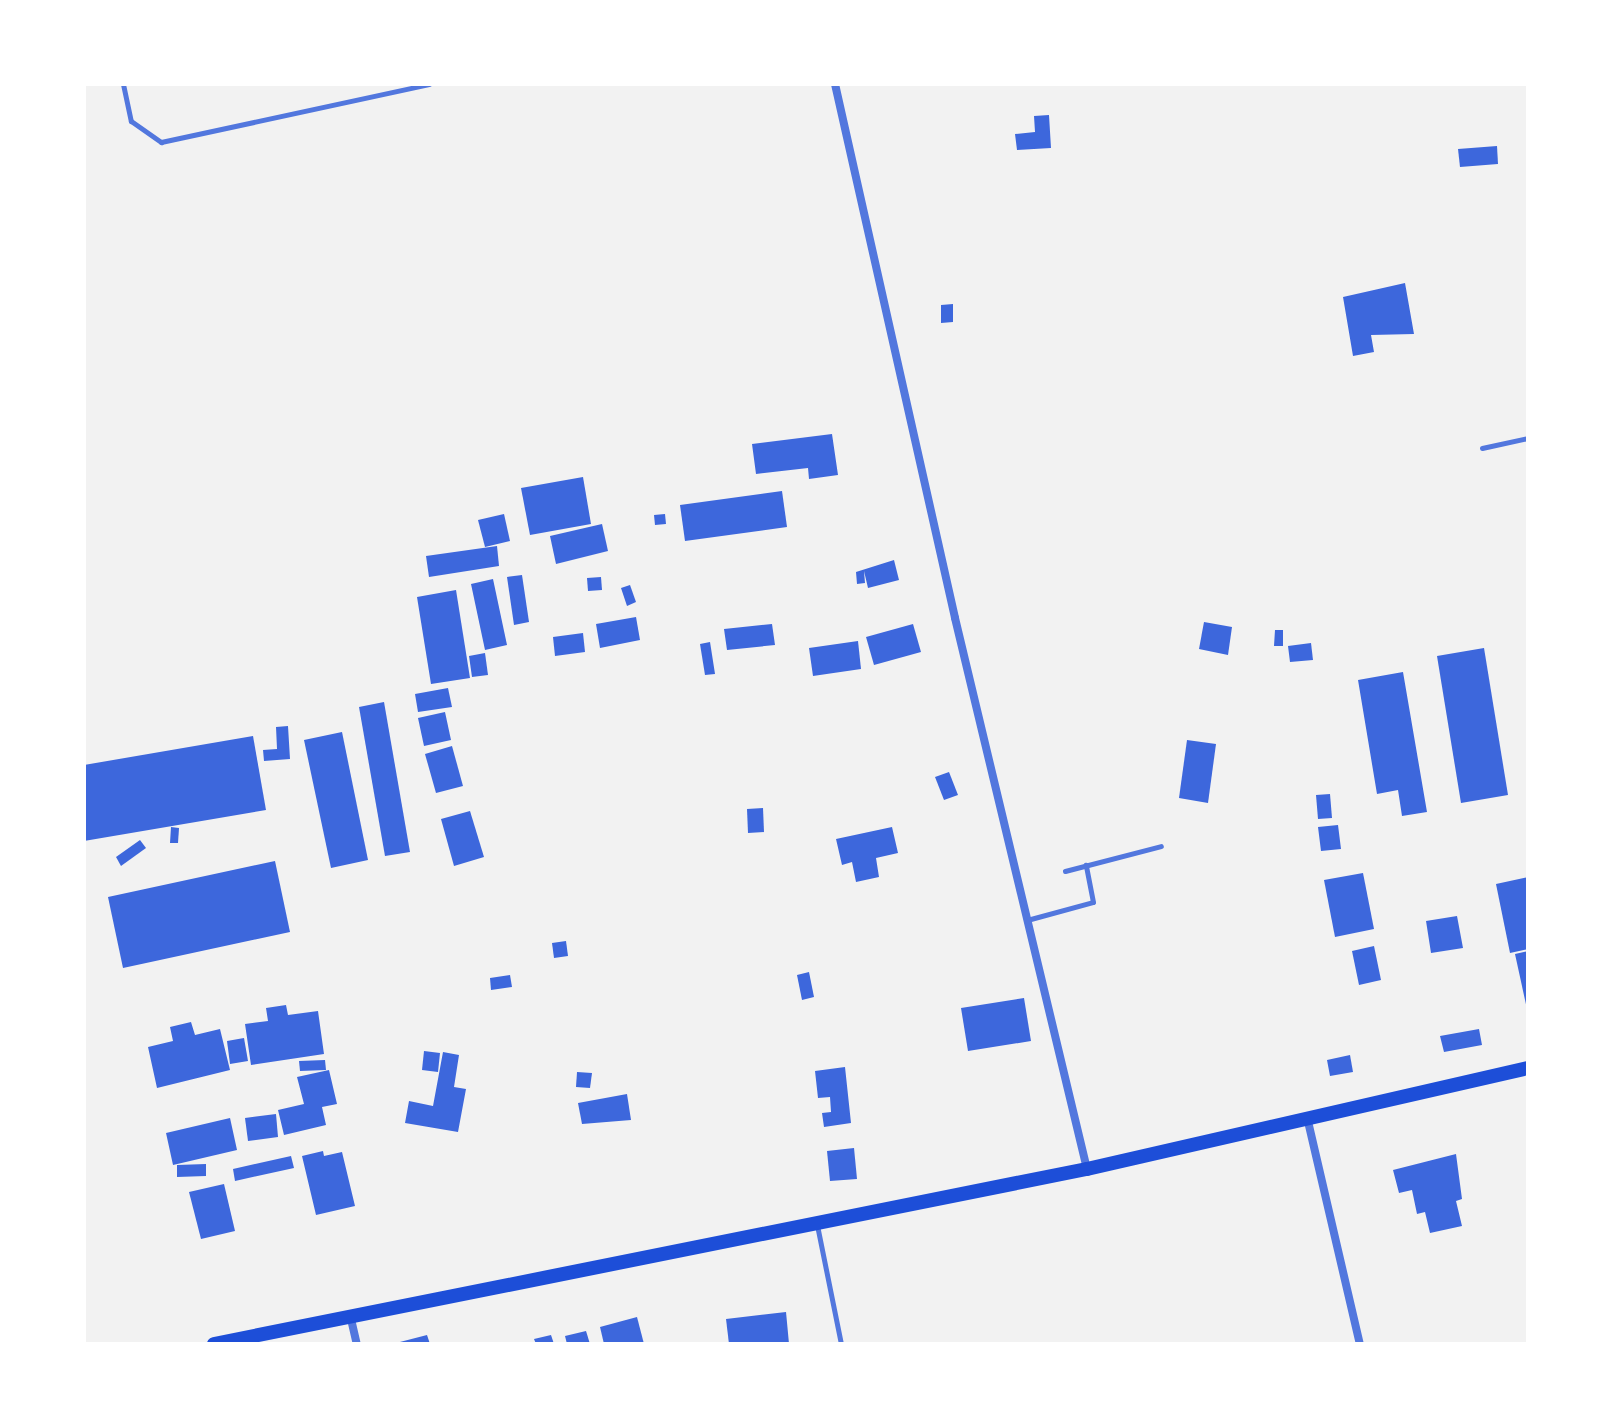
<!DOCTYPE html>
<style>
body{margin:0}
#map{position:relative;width:1612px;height:1428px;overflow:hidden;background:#f2f2f2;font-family:"Times New Roman",serif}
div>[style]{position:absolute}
.building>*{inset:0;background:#3d67dc}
.service>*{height:5px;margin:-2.5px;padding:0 2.5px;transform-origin:2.5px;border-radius:2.5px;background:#5277de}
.minor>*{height:8px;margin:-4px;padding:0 4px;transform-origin:4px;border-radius:4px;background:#5277de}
.primary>*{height:14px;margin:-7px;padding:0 7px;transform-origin:7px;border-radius:7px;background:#1d4ed8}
span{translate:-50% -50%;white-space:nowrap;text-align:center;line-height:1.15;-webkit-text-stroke:8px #fff;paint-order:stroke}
.frame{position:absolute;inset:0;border:86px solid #fff;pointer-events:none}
</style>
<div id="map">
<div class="building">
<i style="clip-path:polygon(1049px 115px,1051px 148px,1017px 150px,1015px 134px,1035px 132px,1034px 116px)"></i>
<i style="clip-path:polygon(1497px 146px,1498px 164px,1460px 167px,1458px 149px)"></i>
<i style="clip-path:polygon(1405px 283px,1414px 334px,1371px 335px,1374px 352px,1353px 356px,1343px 297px)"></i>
<i style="clip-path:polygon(953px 304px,953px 322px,941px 323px,941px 305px)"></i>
<i style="clip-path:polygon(832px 434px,838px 475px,809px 479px,808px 468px,756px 474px,752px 444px)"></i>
<i style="clip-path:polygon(583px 477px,591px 524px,530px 535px,521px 488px)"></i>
<i style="clip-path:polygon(782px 491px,787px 527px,685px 541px,680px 505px)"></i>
<i style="clip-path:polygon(504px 514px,510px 541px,485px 547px,478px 520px)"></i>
<i style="clip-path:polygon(665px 514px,666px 524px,655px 525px,654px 515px)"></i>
<i style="clip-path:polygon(602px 524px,608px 551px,556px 564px,550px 536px)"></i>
<i style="clip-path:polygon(497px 546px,499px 566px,429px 577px,426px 556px)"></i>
<i style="clip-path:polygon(894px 560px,899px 580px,868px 588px,864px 571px,865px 583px,857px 584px,856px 572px)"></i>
<i style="clip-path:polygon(522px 575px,529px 622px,514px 625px,507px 577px)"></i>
<i style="clip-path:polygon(601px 577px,602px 590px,588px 591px,587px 578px)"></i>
<i style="clip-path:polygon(493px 579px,507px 645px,485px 650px,471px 584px)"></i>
<i style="clip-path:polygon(630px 585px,636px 602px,627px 606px,621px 588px)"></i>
<i style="clip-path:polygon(456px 590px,470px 678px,431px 684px,417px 597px)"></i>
<i style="clip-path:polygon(636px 617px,640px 640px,600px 648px,596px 624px)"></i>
<i style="clip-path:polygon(1204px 622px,1232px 627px,1228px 655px,1199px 649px)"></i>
<i style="clip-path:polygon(772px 624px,775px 645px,727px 650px,724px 629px)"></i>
<i style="clip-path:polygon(913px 624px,921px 652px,874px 665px,866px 637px)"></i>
<i style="clip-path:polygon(1275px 630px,1283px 630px,1283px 646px,1274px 646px)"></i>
<i style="clip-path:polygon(583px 633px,585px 652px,555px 656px,553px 637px)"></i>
<i style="clip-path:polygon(858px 641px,861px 669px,813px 676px,809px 648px)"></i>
<i style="clip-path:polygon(710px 642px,715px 674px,705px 675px,700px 644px)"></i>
<i style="clip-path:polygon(1311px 643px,1313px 660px,1290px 662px,1288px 646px)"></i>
<i style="clip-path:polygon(1484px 648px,1508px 795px,1461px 803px,1437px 656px)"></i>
<i style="clip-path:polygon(485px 653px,488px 675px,472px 677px,469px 656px)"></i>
<i style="clip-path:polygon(1403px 672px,1427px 812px,1402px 816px,1398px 790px,1377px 794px,1358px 680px)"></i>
<i style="clip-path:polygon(448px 688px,452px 707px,418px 712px,415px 694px)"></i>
<i style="clip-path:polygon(384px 702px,410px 852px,385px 856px,359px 707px)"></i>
<i style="clip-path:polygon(445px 712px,451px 740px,424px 746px,418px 718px)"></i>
<i style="clip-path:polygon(288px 726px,290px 759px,264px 761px,263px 750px,277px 749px,276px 727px)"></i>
<i style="clip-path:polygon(342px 732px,368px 860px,331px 868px,304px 740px)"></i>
<i style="clip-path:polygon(253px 736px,266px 810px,84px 841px,84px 765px)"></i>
<i style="clip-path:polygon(1187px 740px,1216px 744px,1208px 803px,1179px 798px)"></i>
<i style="clip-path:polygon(452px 746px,463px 786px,436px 793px,425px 754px)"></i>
<i style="clip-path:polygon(949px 772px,958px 795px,944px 800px,935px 777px)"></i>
<i style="clip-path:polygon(1330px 794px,1332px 818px,1318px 819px,1316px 795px)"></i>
<i style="clip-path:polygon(763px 808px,764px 832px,748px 833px,747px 809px)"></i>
<i style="clip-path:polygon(470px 811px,484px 857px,454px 866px,441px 819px)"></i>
<i style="clip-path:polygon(1338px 825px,1341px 849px,1321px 851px,1318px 827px)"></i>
<i style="clip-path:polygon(171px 827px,179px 828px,178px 843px,170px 843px)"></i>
<i style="clip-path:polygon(892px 827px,898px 853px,876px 858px,879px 877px,856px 882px,852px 862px,842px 865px,836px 839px)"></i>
<i style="clip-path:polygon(140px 840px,146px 848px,121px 866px,116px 857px)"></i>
<i style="clip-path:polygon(275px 861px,290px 932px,123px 968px,108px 897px)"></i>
<i style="clip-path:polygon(1363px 873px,1374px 929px,1335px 937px,1324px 880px)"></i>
<i style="clip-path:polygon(1528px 877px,1528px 949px,1510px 953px,1496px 884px)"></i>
<i style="clip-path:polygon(1457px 916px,1463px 948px,1431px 953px,1426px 921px)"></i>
<i style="clip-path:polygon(566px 941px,568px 956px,554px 958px,552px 943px)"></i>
<i style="clip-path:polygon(1374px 946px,1381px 980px,1359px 985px,1352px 951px)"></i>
<i style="clip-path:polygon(1528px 951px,1528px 1009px,1527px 1009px,1515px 954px)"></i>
<i style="clip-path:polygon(809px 972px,814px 997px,802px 1000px,797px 975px)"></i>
<i style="clip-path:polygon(510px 975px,512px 987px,491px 990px,490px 978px)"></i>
<i style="clip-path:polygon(1024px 998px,1031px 1041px,968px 1051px,961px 1008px)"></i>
<i style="clip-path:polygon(286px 1005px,288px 1015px,318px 1011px,324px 1054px,251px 1065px,245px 1024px,268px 1021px,266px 1008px)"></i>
<i style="clip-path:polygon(191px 1022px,195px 1035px,220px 1029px,230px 1070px,157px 1088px,148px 1047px,173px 1041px,170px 1027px)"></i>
<i style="clip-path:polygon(1479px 1029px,1482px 1045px,1444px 1052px,1440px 1036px)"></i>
<i style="clip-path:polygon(244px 1038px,248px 1061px,230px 1064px,227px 1041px)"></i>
<i style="clip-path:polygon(424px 1051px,440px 1053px,438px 1072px,422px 1070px)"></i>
<i style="clip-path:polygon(443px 1052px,459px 1055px,454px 1087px,466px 1089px,458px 1132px,405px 1123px,409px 1101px,433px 1106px)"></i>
<i style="clip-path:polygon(1350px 1055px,1353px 1072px,1330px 1076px,1327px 1060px)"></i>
<i style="clip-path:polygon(325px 1060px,326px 1070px,300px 1071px,299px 1061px)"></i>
<i style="clip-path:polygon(845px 1067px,851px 1123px,824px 1127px,822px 1113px,831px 1112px,830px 1097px,818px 1098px,815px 1071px)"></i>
<i style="clip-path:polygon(329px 1070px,337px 1104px,322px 1107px,326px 1125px,284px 1135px,278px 1110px,304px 1104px,297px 1077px)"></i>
<i style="clip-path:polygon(577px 1072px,592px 1073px,590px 1088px,576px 1087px)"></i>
<i style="clip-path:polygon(627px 1094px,631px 1120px,582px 1124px,578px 1103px)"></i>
<i style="clip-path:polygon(276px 1114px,278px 1137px,248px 1141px,245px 1118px)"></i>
<i style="clip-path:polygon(230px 1118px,237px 1150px,173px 1165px,166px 1133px)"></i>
<i style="clip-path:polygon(854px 1148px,857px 1179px,830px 1181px,827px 1151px)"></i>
<i style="clip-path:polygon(323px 1151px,324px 1156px,342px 1152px,355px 1206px,316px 1215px,302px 1156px)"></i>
<i style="clip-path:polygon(1456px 1154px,1462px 1199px,1456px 1201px,1462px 1226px,1430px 1233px,1425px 1212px,1417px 1214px,1412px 1190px,1399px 1193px,1393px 1170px)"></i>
<i style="clip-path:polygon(291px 1156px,294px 1168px,235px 1181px,233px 1169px)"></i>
<i style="clip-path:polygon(206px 1164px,206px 1176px,177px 1177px,177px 1165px)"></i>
<i style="clip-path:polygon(224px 1184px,235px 1231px,201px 1239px,189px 1192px)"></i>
<i style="clip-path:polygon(786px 1312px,789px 1344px,729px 1344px,726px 1319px)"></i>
<i style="clip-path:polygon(637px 1317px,644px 1344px,604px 1344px,600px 1327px)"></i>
<i style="clip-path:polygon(586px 1331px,590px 1344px,567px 1344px,565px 1336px)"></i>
<i style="clip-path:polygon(427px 1335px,430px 1344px,397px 1344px,396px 1343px)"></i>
<i style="clip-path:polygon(551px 1335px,554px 1344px,536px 1344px,534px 1339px)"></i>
</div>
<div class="service">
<i style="left:123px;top:84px;width:38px;rotate:78deg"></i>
<i style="left:131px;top:121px;width:37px;rotate:35deg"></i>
<i style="left:161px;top:142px;width:274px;rotate:-12.2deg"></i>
<i style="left:1482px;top:448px;width:47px;rotate:-12.3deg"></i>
<i style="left:1065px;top:871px;width:99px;rotate:-14.6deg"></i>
<i style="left:1027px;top:920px;width:68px;rotate:-15.3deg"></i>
<i style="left:1093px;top:902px;width:38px;rotate:-101deg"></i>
<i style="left:817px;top:1225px;width:121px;rotate:78.6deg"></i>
</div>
<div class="minor">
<i style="left:835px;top:84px;width:547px;rotate:77.33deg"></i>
<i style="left:955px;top:618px;width:567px;rotate:76.53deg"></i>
<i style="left:1307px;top:1117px;width:233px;rotate:76.9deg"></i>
<i style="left:351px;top:1319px;width:26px;rotate:77deg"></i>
</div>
<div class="primary">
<i style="left:214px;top:1344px;width:890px;rotate:-11.34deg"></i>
<i style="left:1087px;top:1169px;width:452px;rotate:-12.9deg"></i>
</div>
<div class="frame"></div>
</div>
